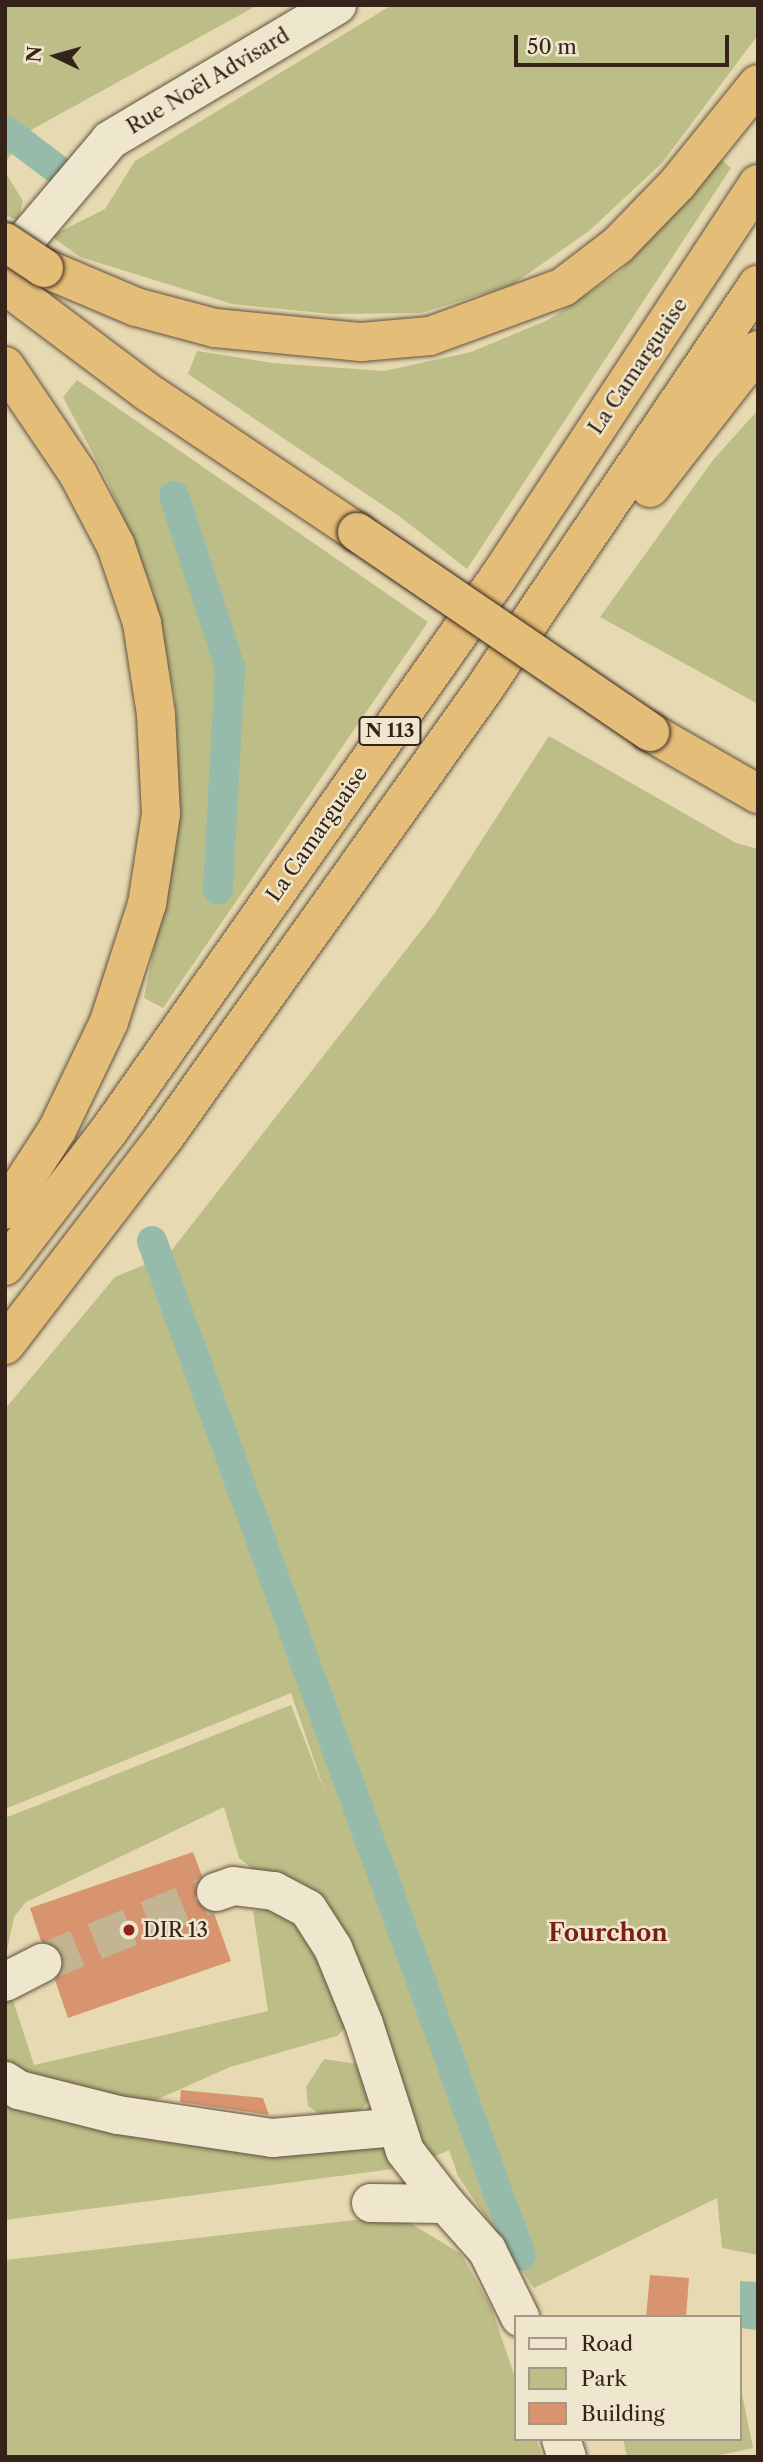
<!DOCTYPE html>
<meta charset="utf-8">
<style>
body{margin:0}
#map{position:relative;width:763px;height:2462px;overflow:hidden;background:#e7dab2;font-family:"Libre Caslon Text",serif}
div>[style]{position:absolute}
.green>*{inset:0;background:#bdbd87}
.water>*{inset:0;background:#97bbab}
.canal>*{height:30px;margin:-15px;padding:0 15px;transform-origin:15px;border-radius:15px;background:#97bbab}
.building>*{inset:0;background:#d7946f}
.minor-tunnel>*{height:38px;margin-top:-19px;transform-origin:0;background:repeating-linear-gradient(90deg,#c3b593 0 38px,transparent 0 57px)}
.roads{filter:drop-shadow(0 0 2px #62513f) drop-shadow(0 0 2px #62513f)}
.minor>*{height:38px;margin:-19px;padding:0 19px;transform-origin:19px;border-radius:19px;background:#efe7cd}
.highway>*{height:38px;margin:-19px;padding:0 19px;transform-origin:19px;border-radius:19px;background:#e4bd79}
.bridges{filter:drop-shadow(0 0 2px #352319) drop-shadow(0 0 2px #352319)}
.highway-bridge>*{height:38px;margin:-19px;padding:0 19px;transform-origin:19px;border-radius:19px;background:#e4bd79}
.dots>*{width:19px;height:19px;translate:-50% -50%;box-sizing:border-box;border:4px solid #efe7cd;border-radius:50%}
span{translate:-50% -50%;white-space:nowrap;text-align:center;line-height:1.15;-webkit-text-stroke:5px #efe7cd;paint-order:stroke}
.shield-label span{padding:2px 5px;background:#efe7cd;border:2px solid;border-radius:5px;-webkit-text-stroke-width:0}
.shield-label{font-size:19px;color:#352319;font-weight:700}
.street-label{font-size:21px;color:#352319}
.poi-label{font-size:21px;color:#352319}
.left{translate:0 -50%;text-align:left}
.quarter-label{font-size:24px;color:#7a1f14;font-weight:700}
.frame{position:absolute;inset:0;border:7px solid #352319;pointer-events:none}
.legend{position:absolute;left:514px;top:2315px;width:228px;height:126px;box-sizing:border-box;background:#efe7cd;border:2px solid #a59985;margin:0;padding:9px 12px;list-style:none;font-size:21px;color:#352319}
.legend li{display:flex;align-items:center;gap:14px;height:35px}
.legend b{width:35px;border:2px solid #a59985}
.north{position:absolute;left:21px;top:21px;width:70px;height:70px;-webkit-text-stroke:5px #efe7cd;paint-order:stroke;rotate:275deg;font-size:19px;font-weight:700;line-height:28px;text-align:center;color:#352319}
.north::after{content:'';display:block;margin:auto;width:24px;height:32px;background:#352319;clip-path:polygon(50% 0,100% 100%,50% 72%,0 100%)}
.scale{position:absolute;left:514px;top:35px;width:215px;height:32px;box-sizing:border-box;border:4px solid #352319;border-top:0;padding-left:9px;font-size:21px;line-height:24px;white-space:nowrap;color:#352319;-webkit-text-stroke:5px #efe7cd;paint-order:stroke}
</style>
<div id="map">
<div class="green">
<i style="clip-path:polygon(5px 5px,258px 5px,31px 130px,5px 162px)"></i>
<i style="clip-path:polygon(392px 5px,758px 5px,758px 35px,662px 163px,589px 231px,512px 285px,421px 313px,332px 314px,232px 304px,80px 257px,51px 236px,105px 209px,135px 161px)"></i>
<i style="clip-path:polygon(719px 158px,731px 168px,467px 569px,399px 516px,188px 374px,197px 351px,273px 363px,384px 371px,471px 352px,548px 320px,620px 272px)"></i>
<i style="clip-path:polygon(5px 172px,23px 201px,18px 221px,5px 215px)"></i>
<i style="clip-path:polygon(77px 380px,428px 622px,163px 1008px,144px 998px,178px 825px,175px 697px,153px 590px,108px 482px,63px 397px)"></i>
<i style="clip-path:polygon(758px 410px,758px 704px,600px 617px,713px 460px)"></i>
<i style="clip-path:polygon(549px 736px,736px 843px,758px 849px,758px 2255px,722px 2248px,717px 2198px,534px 2288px,458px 2176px,449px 2150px,429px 2159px,412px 2138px,352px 1949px,239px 1858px,224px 1807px,26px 1902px,14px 1917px,5px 1960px,5px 1818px,291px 1705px,326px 1795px,291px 1693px,5px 1809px,5px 1409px,115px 1277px,168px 1255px,434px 914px)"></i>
<i style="clip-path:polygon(269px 1909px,308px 1931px,350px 2023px,337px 2036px,230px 2067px,138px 2108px,36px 2084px,5px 2065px,5px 2001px,12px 1997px,34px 2065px,268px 2011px,253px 1911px)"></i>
<i style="clip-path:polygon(324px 2059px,363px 2065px,371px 2099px,357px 2114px,323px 2116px,308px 2106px,306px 2087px)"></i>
<i style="clip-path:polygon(5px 2088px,364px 2138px,389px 2149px,393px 2169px,5px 2220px)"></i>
<i style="clip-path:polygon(364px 2219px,407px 2221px,461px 2254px,491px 2307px,516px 2380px,516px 2439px,536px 2439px,542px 2457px,5px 2457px,5px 2260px)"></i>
<i style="clip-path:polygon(740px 2384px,753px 2448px,711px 2457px,627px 2457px,623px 2439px,740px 2439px)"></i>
</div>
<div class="water">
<i style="clip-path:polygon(740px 2281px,758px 2282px,757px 2330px,740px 2328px)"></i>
</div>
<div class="canal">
<i style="left:5px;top:130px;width:66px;rotate:37deg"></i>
<i style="left:174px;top:496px;width:180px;rotate:71.9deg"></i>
<i style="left:230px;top:667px;width:223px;rotate:93.1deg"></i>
<i style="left:152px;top:1241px;width:1080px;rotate:70.02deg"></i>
</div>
<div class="building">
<i style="clip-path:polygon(193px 1852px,202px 1876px,195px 1899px,214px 1913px,231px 1961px,68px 2018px,55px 1980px,64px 1965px,62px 1954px,41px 1941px,30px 1908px)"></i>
<i style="clip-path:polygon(181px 2090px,263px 2098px,269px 2115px,180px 2102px)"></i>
<i style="clip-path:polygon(650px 2275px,689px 2278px,686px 2317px,646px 2317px)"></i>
</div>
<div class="minor-tunnel">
<i style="left:42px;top:1963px;width:188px;rotate:-22.2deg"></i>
</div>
<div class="roads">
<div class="minor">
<i style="left:5px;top:264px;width:162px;rotate:-49.7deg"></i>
<i style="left:110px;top:140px;width:264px;rotate:-30.7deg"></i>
<i style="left:216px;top:1892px;width:18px;rotate:-19deg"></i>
<i style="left:233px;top:1886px;width:41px;rotate:7deg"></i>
<i style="left:274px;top:1891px;width:38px;rotate:28deg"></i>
<i style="left:308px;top:1909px;width:46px;rotate:57.3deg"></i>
<i style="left:333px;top:1948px;width:82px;rotate:67.8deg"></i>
<i style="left:364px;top:2024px;width:133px;rotate:72.1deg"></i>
<i style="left:405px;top:2151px;width:67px;rotate:52.3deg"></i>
<i style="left:5px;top:1982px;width:42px;rotate:-27.2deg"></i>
<i style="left:5px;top:2081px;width:17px;rotate:33deg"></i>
<i style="left:19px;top:2090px;width:102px;rotate:14.2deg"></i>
<i style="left:118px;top:2115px;width:156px;rotate:8.5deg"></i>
<i style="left:272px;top:2138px;width:125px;rotate:-5deg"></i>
<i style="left:371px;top:2203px;width:75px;rotate:0.8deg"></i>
<i style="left:446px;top:2204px;width:62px;rotate:48.3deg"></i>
<i style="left:487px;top:2250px;width:75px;rotate:63.8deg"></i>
<i style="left:561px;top:2439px;width:19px;rotate:72deg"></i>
</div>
<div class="highway">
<i style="left:44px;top:268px;width:100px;rotate:23deg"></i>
<i style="left:136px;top:307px;width:82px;rotate:14.9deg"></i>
<i style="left:215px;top:328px;width:147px;rotate:5.5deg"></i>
<i style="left:361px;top:342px;width:69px;rotate:-5deg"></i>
<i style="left:430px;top:336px;width:142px;rotate:-20.2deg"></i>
<i style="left:563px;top:287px;width:69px;rotate:-37.4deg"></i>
<i style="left:618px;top:245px;width:86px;rotate:-45.9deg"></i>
<i style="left:678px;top:183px;width:127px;rotate:-51.1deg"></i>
<i style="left:5px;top:285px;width:176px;rotate:36.9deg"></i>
<i style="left:146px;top:391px;width:254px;rotate:33.8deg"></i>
<i style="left:5px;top:366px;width:130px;rotate:55.9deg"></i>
<i style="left:78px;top:474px;width:81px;rotate:62.2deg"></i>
<i style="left:116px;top:546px;width:81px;rotate:71.3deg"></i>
<i style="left:142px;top:623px;width:93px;rotate:81.3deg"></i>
<i style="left:156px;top:715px;width:99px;rotate:87.1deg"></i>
<i style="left:161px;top:814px;width:91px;rotate:98.8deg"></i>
<i style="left:147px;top:904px;width:124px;rotate:107.9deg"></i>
<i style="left:109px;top:1022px;width:120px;rotate:115.7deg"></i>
<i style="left:57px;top:1130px;width:95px;rotate:123deg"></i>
<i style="left:650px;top:488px;width:175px;rotate:-52deg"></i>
<i style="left:650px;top:732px;width:125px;rotate:29.9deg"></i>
<i style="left:5px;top:1266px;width:169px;rotate:-52.5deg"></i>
<i style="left:108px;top:1132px;width:678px;rotate:-54.86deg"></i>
<i style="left:498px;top:578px;width:472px;rotate:-56.6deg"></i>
<i style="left:5px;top:1345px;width:261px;rotate:-52.5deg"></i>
<i style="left:164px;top:1138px;width:548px;rotate:-54.51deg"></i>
<i style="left:482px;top:692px;width:492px;rotate:-55.9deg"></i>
</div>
</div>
<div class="bridges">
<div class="highway-bridge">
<i style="left:5px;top:242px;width:47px;rotate:33.7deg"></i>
<i style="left:357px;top:532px;width:355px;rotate:34.3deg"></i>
</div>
</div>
<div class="dots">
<i style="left:129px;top:1930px;background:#8f2418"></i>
</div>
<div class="shield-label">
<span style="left:390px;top:731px">N 113</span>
</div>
<div class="street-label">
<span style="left:208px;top:81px;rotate:-31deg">Rue Noël Advisard</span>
<span style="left:638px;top:366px;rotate:-56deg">La Camarguaise</span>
<span style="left:317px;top:834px;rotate:-55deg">La Camarguaise</span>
</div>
<div class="poi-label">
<span class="left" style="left:143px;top:1930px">DIR 13</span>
</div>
<div class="quarter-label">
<span style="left:608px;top:1933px">Fourchon</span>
</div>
<div class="frame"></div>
<ul class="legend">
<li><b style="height:9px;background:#efe7cd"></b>Road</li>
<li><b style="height:19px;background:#bdbd87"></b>Park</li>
<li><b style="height:19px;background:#d7946f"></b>Building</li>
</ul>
<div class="north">N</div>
<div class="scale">50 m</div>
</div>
